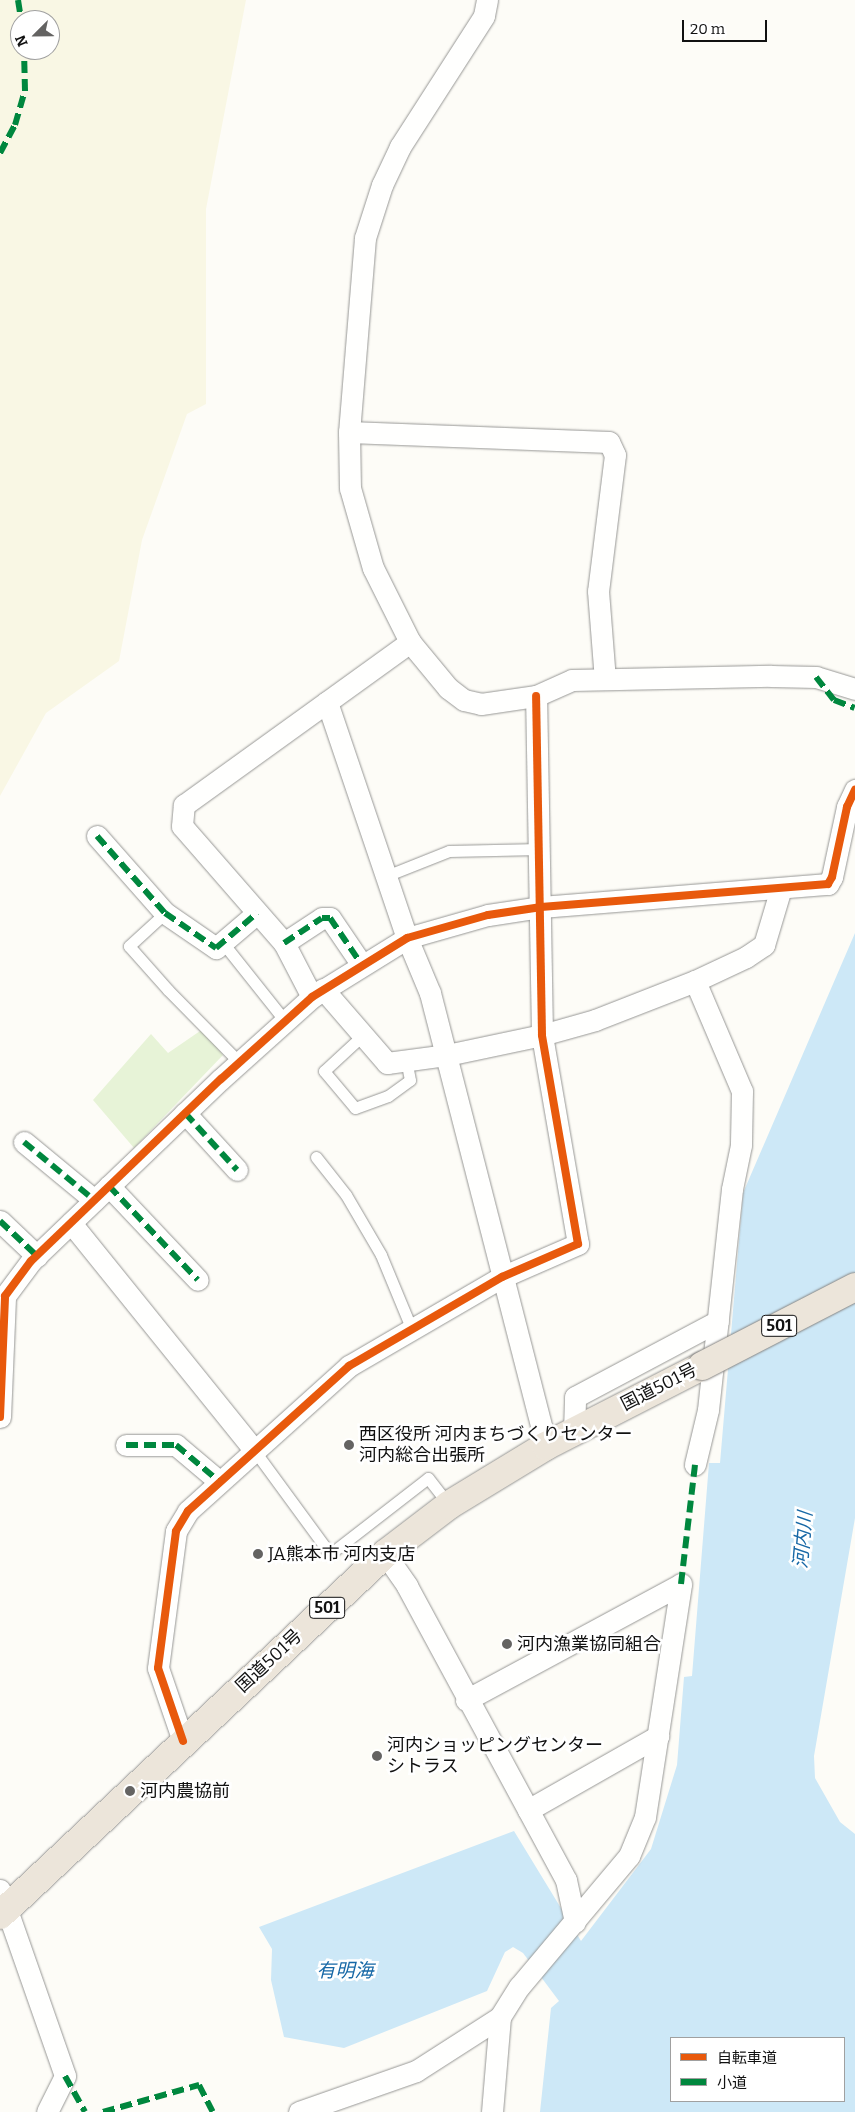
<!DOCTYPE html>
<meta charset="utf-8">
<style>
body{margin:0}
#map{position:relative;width:855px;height:2112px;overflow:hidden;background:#fdfcf7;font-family:Bitter,"Noto Sans JP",serif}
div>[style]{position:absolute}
.farmland>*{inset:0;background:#f9f7e4}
.green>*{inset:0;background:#e7f3d7}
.water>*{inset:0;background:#cde8f7}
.roads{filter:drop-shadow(0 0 1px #979795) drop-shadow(0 0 1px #979795)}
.service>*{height:11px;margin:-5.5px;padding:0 5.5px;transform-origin:5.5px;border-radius:5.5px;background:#fffffe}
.minor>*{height:21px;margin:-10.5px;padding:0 10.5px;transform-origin:10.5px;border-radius:10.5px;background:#fffffe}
.trunk>*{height:28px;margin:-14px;padding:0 14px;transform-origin:14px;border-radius:14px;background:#ece5da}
.bridges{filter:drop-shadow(0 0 1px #858482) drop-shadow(0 0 1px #858482)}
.trunk-bridge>*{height:28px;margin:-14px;padding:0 14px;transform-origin:14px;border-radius:14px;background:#ece5da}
.quiet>*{height:6px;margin-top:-3px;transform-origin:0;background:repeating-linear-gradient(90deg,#00873e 0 12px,transparent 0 18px)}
.cycleway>*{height:8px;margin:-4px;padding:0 4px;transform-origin:4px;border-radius:4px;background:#e8590c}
.dots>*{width:14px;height:14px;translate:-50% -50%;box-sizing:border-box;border:2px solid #fff;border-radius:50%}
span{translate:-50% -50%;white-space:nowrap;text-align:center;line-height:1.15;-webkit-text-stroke:5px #fff;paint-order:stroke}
.shield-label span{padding:1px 4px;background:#fff;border:1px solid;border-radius:4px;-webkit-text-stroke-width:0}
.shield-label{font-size:16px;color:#111;font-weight:700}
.street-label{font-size:18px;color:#111}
.poi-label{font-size:18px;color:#111}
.left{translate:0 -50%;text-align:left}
.water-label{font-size:19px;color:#1768a6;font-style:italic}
.legend{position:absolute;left:670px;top:2037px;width:175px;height:65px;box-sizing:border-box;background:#fff;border:1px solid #a0a0a0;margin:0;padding:6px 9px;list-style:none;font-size:15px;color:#111}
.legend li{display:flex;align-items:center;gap:10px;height:25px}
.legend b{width:25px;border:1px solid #a0a0a0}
.north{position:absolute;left:10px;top:10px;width:50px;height:50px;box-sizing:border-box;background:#fff;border:1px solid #a0a0a0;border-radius:50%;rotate:247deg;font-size:14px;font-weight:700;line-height:20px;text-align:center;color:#111}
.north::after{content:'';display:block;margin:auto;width:18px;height:22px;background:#646362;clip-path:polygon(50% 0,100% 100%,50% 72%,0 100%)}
.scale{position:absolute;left:682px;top:20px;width:85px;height:22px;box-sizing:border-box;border:2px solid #111;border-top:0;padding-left:6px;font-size:15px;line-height:18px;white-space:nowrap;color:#111;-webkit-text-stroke:4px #fff;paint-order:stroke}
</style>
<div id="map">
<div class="farmland">
<i style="clip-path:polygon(evenodd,0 0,246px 0,206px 209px,206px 404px,187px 414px,142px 540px,119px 661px,46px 713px,0 796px,0 0,20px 20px,50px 20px,50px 50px,20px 50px,20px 20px)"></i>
</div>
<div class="green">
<i style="clip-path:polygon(203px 1029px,223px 1055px,134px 1148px,93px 1100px,151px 1034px,168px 1053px)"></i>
</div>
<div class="water">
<i style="clip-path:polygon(evenodd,855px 933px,855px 1518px,814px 1756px,815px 1778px,840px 1822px,855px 1834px,855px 2112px,540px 2112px,551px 2008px,559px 2001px,523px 1953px,513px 1947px,505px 1952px,487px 1991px,344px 2048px,284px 2037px,271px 1980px,272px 1949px,259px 1927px,514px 1831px,581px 1941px,651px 1849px,677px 1765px,684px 1677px,692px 1676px,709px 1463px,720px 1463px,743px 1193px,855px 933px,671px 2038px,844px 2038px,844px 2101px,671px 2101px,671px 2038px)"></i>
</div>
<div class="roads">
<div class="service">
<i style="left:386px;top:876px;width:68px;rotate:-21.6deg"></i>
<i style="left:449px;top:851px;width:91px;rotate:-1.3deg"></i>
<i style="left:165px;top:913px;width:49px;rotate:137.5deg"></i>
<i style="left:129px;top:946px;width:59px;rotate:48.4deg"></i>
<i style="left:168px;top:990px;width:101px;rotate:45.4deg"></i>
<i style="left:223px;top:943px;width:100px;rotate:51.5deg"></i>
<i style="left:363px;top:1035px;width:53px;rotate:137.3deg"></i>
<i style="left:324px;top:1071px;width:48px;rotate:50deg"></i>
<i style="left:355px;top:1108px;width:35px;rotate:-20deg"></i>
<i style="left:388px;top:1096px;width:27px;rotate:-36deg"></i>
<i style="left:410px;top:1080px;width:20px;rotate:-101deg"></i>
<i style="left:316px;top:1157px;width:48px;rotate:51.7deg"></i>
<i style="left:346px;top:1195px;width:69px;rotate:59.7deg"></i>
<i style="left:381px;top:1255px;width:81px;rotate:67.5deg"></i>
<i style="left:254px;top:1450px;width:129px;rotate:53.8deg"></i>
<i style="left:330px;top:1554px;width:124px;rotate:-37.8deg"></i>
<i style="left:428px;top:1478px;width:34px;rotate:52deg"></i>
</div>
<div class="minor">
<i style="left:487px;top:0;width:16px;rotate:101deg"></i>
<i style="left:484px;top:16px;width:156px;rotate:122.7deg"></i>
<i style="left:400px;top:147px;width:42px;rotate:115.3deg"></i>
<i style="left:382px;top:185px;width:56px;rotate:107.8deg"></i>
<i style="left:365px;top:238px;width:195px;rotate:94.7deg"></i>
<i style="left:349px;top:432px;width:56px;rotate:89deg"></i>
<i style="left:350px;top:488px;width:83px;rotate:74deg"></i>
<i style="left:373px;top:568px;width:83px;rotate:63.4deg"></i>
<i style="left:410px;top:642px;width:60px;rotate:50.4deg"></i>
<i style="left:448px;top:688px;width:20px;rotate:37deg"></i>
<i style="left:464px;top:700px;width:17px;rotate:13deg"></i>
<i style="left:481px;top:704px;width:56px;rotate:-8.3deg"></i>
<i style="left:536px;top:696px;width:39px;rotate:-24deg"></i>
<i style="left:572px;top:680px;width:199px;rotate:-1.2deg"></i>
<i style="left:771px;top:676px;width:45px;rotate:1.3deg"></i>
<i style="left:816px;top:677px;width:41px;rotate:17.1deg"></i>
<i style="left:349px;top:432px;width:260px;rotate:2.2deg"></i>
<i style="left:609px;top:442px;width:14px;rotate:65deg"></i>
<i style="left:615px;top:455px;width:137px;rotate:97.1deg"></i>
<i style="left:598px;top:591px;width:88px;rotate:85.5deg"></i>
<i style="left:327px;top:702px;width:249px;rotate:71.3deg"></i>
<i style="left:407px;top:938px;width:60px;rotate:67.3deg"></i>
<i style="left:430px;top:993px;width:468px;rotate:75.6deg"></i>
<i style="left:97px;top:836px;width:103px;rotate:48.6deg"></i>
<i style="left:165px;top:913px;width:62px;rotate:34.5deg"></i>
<i style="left:216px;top:948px;width:54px;rotate:-40.5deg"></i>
<i style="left:284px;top:943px;width:45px;rotate:-33.3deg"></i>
<i style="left:322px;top:918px;width:8px"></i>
<i style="left:330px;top:918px;width:57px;rotate:55.8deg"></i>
<i style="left:695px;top:981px;width:56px;rotate:-25.2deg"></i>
<i style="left:746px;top:957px;width:22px;rotate:-34deg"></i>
<i style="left:764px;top:945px;width:59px;rotate:-73.4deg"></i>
<i style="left:323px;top:989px;width:98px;rotate:49.1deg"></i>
<i style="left:387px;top:1063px;width:61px;rotate:-7.6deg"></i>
<i style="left:447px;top:1055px;width:97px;rotate:-11.9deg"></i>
<i style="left:542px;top:1035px;width:55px;rotate:-15.8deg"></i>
<i style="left:595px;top:1020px;width:107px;rotate:-21.3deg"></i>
<i style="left:695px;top:981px;width:120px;rotate:66.9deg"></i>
<i style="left:742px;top:1091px;width:54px;rotate:91.1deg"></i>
<i style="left:741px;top:1145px;width:45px;rotate:101.6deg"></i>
<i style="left:732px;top:1189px;width:222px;rotate:96.2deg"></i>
<i style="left:708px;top:1410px;width:56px;rotate:103.5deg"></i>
<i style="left:312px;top:997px;width:61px;rotate:-117.4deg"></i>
<i style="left:284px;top:943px;width:155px;rotate:-131.1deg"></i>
<i style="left:182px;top:826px;width:21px;rotate:-85deg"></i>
<i style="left:184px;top:805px;width:279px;rotate:-35.8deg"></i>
<i style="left:185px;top:1113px;width:77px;rotate:47.6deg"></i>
<i style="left:24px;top:1142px;width:91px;rotate:39.6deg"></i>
<i style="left:109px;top:1186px;width:129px;rotate:46.6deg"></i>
<i style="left:0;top:1221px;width:51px;rotate:43.4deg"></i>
<i style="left:71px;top:1223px;width:292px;rotate:51.1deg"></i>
<i style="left:0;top:1417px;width:121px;rotate:-87.6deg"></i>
<i style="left:5px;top:1296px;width:44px;rotate:-53.4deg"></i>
<i style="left:31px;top:1261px;width:263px;rotate:-43.8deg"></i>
<i style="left:221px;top:1079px;width:122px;rotate:-42deg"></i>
<i style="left:312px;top:997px;width:112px;rotate:-31.8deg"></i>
<i style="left:407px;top:938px;width:84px;rotate:-15.9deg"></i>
<i style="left:488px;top:915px;width:54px;rotate:-8.6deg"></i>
<i style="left:541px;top:907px;width:288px;rotate:-4.6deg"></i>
<i style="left:828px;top:884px;width:8px;rotate:-60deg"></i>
<i style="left:832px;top:877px;width:72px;rotate:-77.9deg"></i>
<i style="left:847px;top:807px;width:19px;rotate:-65deg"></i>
<i style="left:574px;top:1430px;width:33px;rotate:-88deg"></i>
<i style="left:575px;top:1397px;width:162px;rotate:-28deg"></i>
<i style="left:126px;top:1445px;width:50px"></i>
<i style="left:176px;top:1445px;width:57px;rotate:40.1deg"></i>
<i style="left:385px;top:1554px;width:39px;rotate:55deg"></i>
<i style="left:407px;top:1586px;width:334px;rotate:61.6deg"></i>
<i style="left:566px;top:1880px;width:43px;rotate:77.9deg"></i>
<i style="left:466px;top:1700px;width:244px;rotate:-28.3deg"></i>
<i style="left:183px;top:1741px;width:77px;rotate:-108.9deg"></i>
<i style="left:158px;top:1668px;width:138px;rotate:-82.5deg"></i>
<i style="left:176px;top:1531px;width:23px;rotate:-59deg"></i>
<i style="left:188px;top:1511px;width:217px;rotate:-42deg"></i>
<i style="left:349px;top:1366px;width:177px;rotate:-30.2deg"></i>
<i style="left:502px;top:1277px;width:83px;rotate:-23.5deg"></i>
<i style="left:578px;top:1244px;width:212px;rotate:-99.8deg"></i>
<i style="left:542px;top:1035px;width:339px;rotate:-91deg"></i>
<i style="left:528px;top:1810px;width:150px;rotate:-29.6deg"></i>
<i style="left:0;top:1890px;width:197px;rotate:70.7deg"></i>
<i style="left:65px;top:2076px;width:40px;rotate:116.6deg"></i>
<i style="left:299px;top:2112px;width:124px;rotate:-19.3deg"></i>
<i style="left:416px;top:2071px;width:100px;rotate:-32.7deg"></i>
<i style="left:500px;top:2017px;width:36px;rotate:-58deg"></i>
<i style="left:519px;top:1987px;width:171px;rotate:-50deg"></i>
<i style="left:629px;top:1856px;width:42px;rotate:-67.7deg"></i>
<i style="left:645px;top:1817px;width:236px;rotate:-81.2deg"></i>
<i style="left:492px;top:2112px;width:95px;rotate:-85.2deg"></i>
</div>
<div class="trunk">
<i style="left:0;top:1915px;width:528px;rotate:-43.16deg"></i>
<i style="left:385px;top:1554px;width:81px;rotate:-37.4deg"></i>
<i style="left:449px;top:1505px;width:114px;rotate:-31.3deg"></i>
<i style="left:546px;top:1446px;width:175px;rotate:-27.1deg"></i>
</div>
</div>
<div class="bridges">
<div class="trunk-bridge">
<i style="left:702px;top:1366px;width:172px;rotate:-27.3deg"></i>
</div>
</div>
<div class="quiet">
<i style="left:18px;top:0;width:20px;rotate:81deg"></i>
<i style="left:0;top:153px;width:32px;rotate:-62deg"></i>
<i style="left:15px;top:125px;width:35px;rotate:-74deg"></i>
<i style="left:25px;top:91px;width:41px;rotate:-91.4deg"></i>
<i style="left:816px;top:677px;width:29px;rotate:52deg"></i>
<i style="left:834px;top:700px;width:22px;rotate:21deg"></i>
<i style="left:97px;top:836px;width:103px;rotate:48.6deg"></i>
<i style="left:165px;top:913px;width:62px;rotate:34.5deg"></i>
<i style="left:216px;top:948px;width:54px;rotate:-40.5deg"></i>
<i style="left:284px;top:943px;width:45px;rotate:-33.3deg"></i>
<i style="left:322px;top:918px;width:8px"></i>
<i style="left:330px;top:918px;width:57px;rotate:55.8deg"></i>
<i style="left:185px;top:1113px;width:77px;rotate:47.6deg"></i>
<i style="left:24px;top:1142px;width:91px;rotate:39.6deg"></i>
<i style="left:109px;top:1186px;width:129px;rotate:46.6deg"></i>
<i style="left:0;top:1221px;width:51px;rotate:43.4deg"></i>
<i style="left:126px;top:1445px;width:50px"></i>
<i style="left:176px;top:1445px;width:57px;rotate:40.1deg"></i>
<i style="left:681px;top:1584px;width:121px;rotate:-83.3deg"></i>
<i style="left:65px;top:2076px;width:41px;rotate:60.9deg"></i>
<i style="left:103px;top:2112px;width:100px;rotate:-15.7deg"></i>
<i style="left:199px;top:2085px;width:30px;rotate:63deg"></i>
</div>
<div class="cycleway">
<i style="left:0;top:1417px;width:121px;rotate:-87.6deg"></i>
<i style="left:5px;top:1296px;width:44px;rotate:-53.4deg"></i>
<i style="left:31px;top:1261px;width:263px;rotate:-43.8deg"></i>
<i style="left:221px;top:1079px;width:122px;rotate:-42deg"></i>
<i style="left:312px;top:997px;width:112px;rotate:-31.8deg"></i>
<i style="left:407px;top:938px;width:84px;rotate:-15.9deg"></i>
<i style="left:488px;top:915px;width:54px;rotate:-8.6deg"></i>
<i style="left:541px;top:907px;width:288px;rotate:-4.6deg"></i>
<i style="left:828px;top:884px;width:8px;rotate:-60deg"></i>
<i style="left:832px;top:877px;width:72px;rotate:-77.9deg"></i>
<i style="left:847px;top:807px;width:19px;rotate:-65deg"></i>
<i style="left:183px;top:1741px;width:77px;rotate:-108.9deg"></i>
<i style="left:158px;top:1668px;width:138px;rotate:-82.5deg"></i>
<i style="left:176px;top:1531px;width:23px;rotate:-59deg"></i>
<i style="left:188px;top:1511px;width:217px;rotate:-42deg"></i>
<i style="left:349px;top:1366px;width:177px;rotate:-30.2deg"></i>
<i style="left:502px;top:1277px;width:83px;rotate:-23.5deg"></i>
<i style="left:578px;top:1244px;width:212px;rotate:-99.8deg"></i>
<i style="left:542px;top:1035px;width:339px;rotate:-91deg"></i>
</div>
<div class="dots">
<i style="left:349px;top:1445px;background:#646362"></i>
<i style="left:258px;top:1554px;background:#646362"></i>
<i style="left:507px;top:1644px;background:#646362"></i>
<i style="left:377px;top:1756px;background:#646362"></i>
<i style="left:130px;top:1791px;background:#646362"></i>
</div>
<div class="shield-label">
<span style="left:779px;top:1326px">501</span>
<span style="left:327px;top:1608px">501</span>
</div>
<div class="street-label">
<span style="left:659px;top:1387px;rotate:-27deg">国道501号</span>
<span style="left:269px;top:1661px;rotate:-43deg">国道501号</span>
</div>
<div class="poi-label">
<span class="left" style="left:359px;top:1445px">西区役所 河内まちづくりセンター<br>河内総合出張所</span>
<span class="left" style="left:268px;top:1554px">JA熊本市 河内支店</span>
<span class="left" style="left:517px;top:1644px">河内漁業協同組合</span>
<span class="left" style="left:387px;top:1756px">河内ショッピングセンター<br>シトラス</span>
<span class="left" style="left:140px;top:1791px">河内農協前</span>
</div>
<div class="water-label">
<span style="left:803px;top:1540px;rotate:-85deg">河内川</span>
<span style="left:345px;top:1971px">有明海</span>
</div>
<ul class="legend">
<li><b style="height:6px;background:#e8590c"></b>自転車道</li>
<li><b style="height:6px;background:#00873e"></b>小道</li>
</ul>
<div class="north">N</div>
<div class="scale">20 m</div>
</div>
